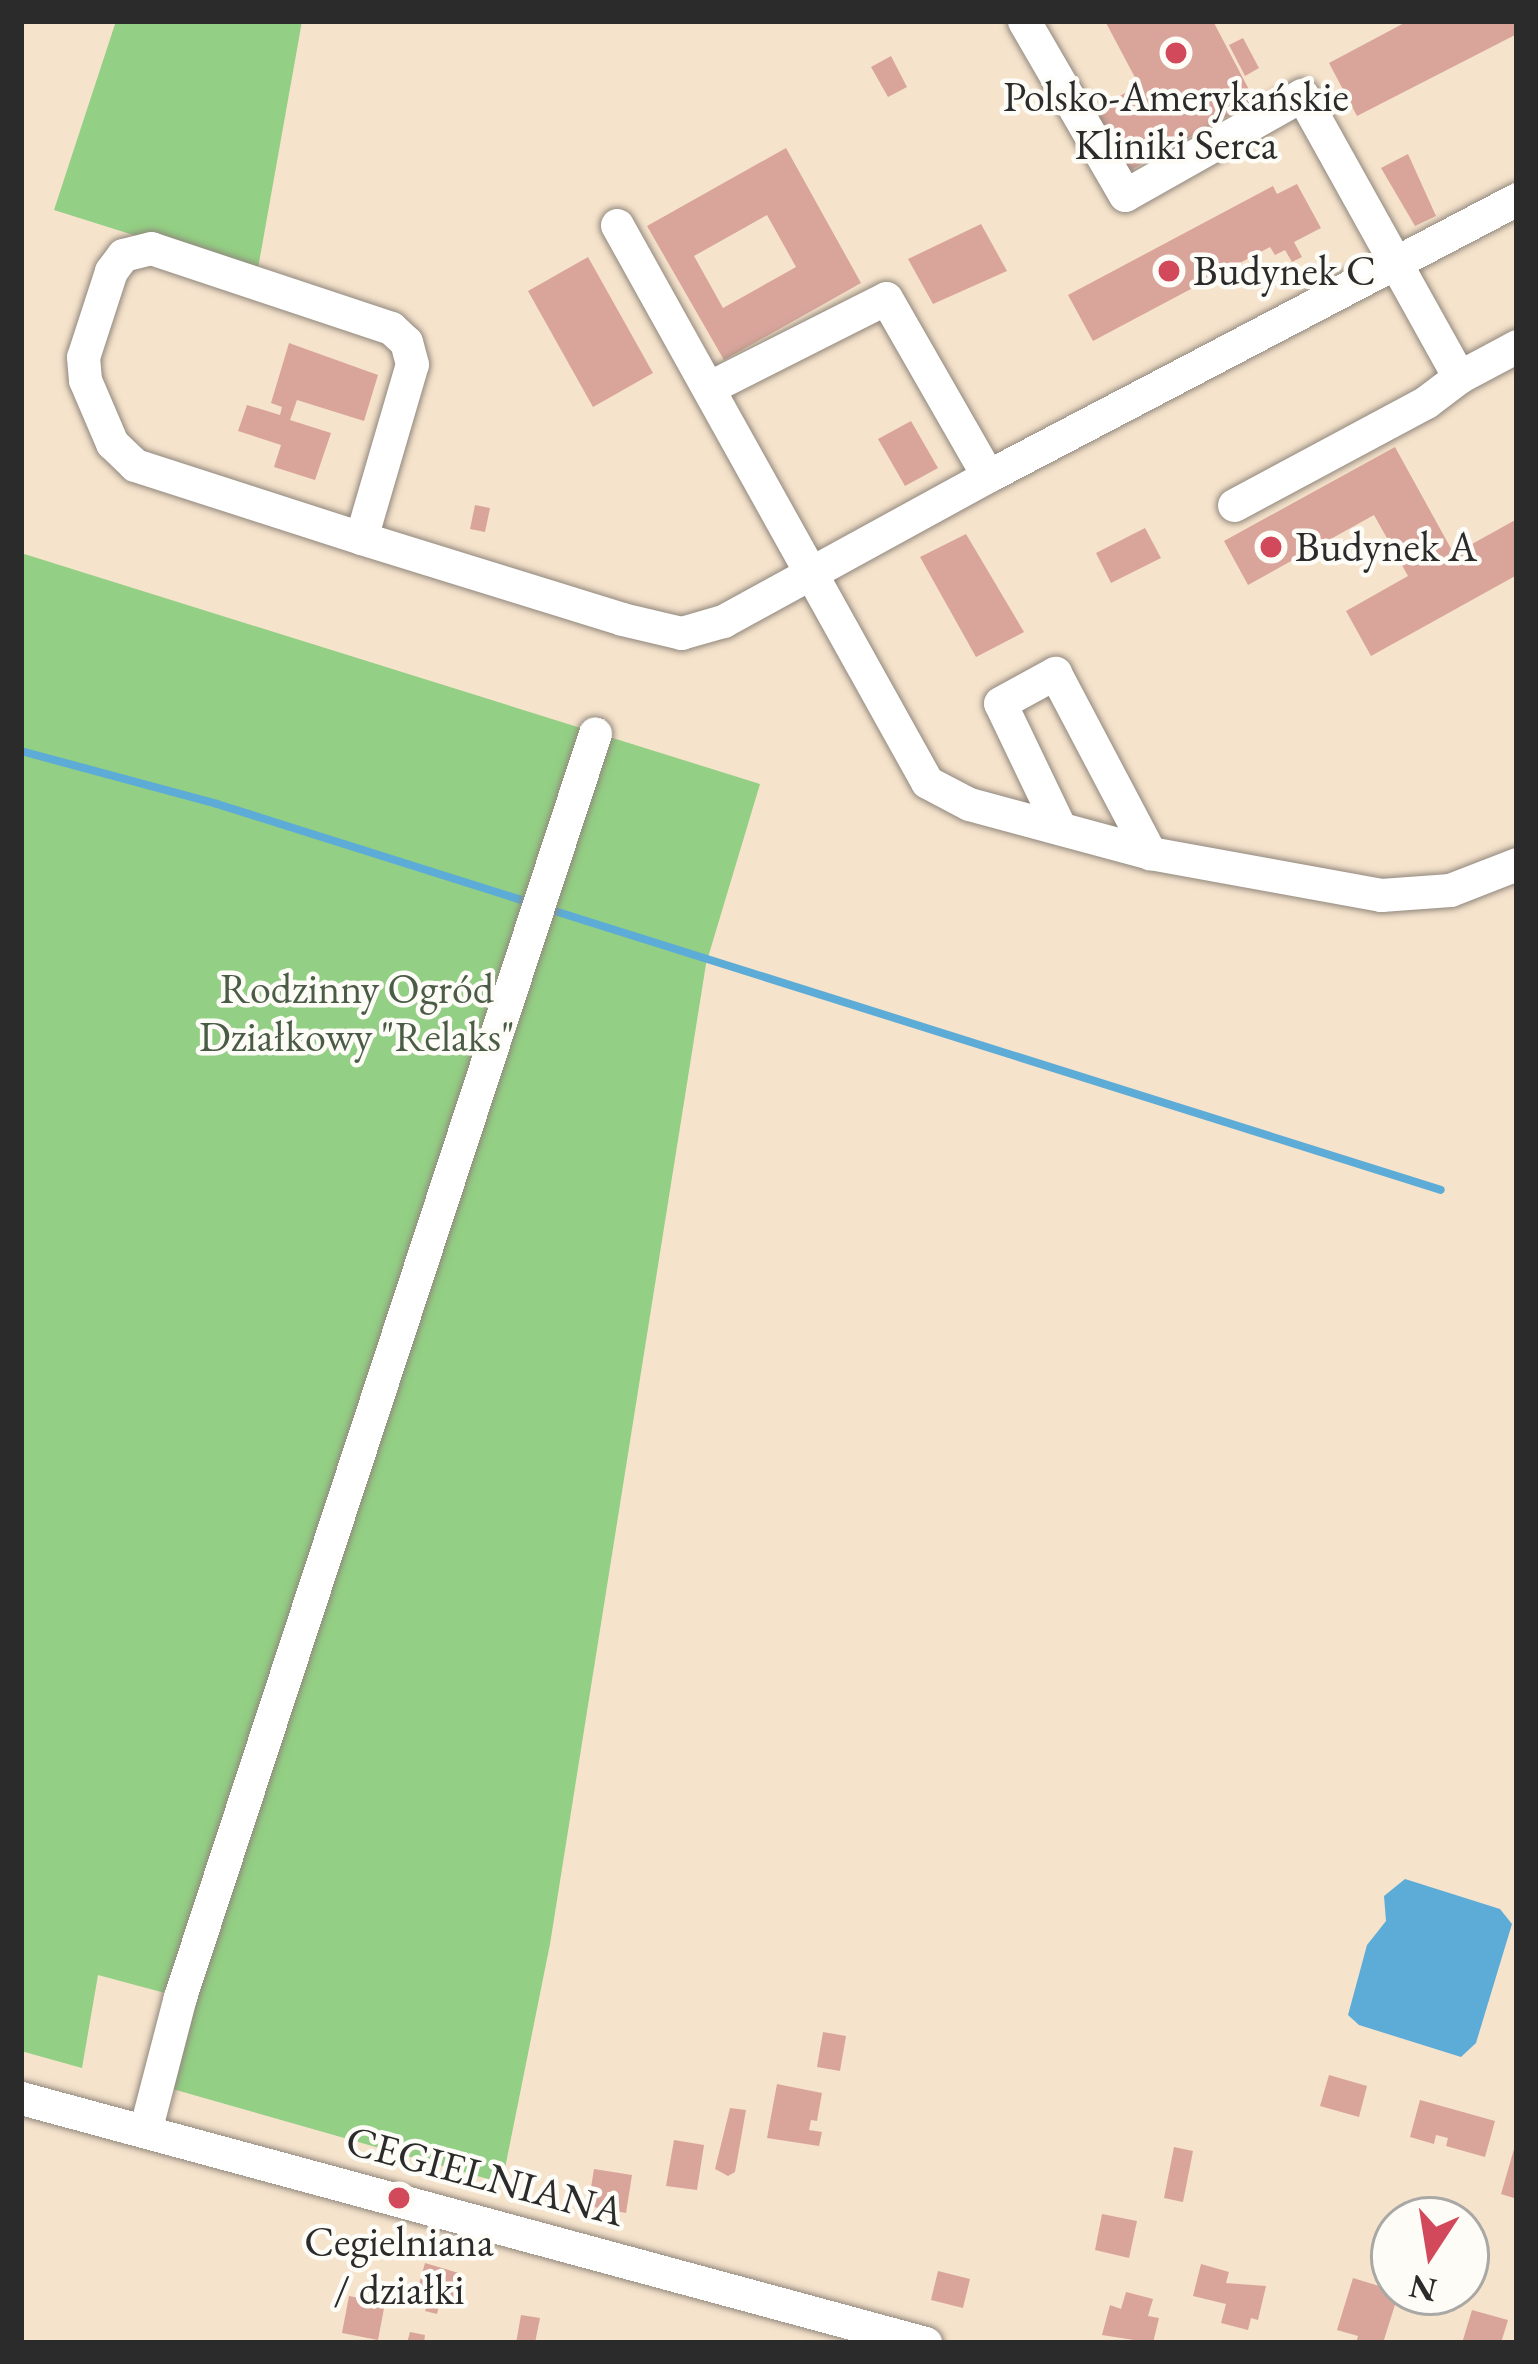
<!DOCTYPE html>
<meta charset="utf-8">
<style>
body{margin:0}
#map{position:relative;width:1538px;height:2364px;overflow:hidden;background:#f6e3cc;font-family:"EB Garamond",serif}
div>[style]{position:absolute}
.green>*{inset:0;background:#93cf84}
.water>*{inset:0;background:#5dacd7}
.stream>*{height:8px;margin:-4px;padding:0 4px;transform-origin:4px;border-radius:4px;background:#5dacd7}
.building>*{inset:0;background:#d9a59b}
.roads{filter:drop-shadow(0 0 3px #90877c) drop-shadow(0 0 3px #90877c)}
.minor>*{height:33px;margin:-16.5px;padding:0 16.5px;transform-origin:16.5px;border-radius:16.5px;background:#fff}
.dots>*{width:33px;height:33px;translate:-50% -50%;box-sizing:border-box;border:6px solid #fdfcf7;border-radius:50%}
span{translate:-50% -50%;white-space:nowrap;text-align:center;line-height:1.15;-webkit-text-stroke:9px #fdfcf7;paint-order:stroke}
.poi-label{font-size:42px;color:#2b2b2b}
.left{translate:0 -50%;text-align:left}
.park-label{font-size:42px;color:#4a5c46}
.street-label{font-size:42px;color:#2b2b2b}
.frame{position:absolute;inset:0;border:24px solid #2b2b2b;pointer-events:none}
.north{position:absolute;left:1370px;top:2196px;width:120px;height:120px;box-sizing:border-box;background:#fdfcf7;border:3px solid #a9a8a5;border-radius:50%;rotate:192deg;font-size:33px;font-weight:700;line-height:48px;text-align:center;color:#2b2b2b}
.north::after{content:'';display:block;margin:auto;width:42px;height:54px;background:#d1495b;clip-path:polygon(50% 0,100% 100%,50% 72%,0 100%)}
</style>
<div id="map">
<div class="green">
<i style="clip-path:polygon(116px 21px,302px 21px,257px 274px,54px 210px)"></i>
<i style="clip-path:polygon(21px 553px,760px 784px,706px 964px,550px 1944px,502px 2183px,169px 2088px,180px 1997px,98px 1975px,82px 2068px,21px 2051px)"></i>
</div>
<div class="water">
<i style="clip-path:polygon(1405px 1879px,1500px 1909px,1512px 1924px,1476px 2043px,1461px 2057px,1359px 2025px,1348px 2015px,1367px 1945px,1386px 1921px,1384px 1896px)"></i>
</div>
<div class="stream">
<i style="left:21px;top:751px;width:203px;rotate:15.1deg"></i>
<i style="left:217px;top:804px;width:329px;rotate:17.5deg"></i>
<i style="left:545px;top:908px;width:939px;rotate:17.47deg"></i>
</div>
<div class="building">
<i style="clip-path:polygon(1105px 21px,1213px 21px,1255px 101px,1118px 177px,1083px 117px,1139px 85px)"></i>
<i style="clip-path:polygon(1408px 21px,1517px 21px,1517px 34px,1357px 116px,1329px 63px)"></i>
<i style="clip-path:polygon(1243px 38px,1259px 68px,1245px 76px,1229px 45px)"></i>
<i style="clip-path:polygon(891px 56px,907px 87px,888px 97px,871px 67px)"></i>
<i style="clip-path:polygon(evenodd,786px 148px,861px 283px,724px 360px,647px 226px,786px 148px,767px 215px,796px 267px,723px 308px,694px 256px,767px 215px)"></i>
<i style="clip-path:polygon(1408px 154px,1436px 216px,1415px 226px,1381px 168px)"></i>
<i style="clip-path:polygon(1297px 184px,1321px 228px,1294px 242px,1302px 257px,1292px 262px,1285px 250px,1275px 255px,1270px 247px,1093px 341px,1068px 295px,1273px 186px,1277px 194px)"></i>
<i style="clip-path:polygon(981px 224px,1007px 271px,933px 304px,908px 259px)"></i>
<i style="clip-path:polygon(588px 257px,653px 373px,593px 407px,528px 291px)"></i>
<i style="clip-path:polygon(289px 343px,378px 375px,364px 421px,297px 400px,290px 420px,331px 433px,315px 480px,274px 467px,281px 445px,238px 431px,247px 405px,280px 415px,282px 407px,271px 403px)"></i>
<i style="clip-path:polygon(911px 421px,938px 468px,905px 486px,878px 439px)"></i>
<i style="clip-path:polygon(1395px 447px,1454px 554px,1517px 519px,1517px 575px,1371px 656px,1346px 611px,1408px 576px,1374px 515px,1248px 585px,1224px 541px)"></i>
<i style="clip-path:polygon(475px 505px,490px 508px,485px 532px,470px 529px)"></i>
<i style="clip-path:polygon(1145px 528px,1161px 558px,1111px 583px,1096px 553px)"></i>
<i style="clip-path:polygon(966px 534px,1024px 632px,976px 657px,920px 557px)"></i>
<i style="clip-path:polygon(823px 2032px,846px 2036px,840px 2071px,817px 2067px)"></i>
<i style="clip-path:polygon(1329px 2075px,1367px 2086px,1359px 2117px,1320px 2106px)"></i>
<i style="clip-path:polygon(777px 2084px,822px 2093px,817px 2121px,811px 2120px,809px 2130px,822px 2132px,819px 2146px,767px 2138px)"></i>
<i style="clip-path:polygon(1420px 2100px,1495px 2121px,1485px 2157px,1446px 2146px,1448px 2138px,1436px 2135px,1434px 2144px,1410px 2137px)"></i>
<i style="clip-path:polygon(730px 2108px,746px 2110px,735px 2172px,728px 2176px,715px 2169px)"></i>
<i style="clip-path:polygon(674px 2140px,704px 2145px,697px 2190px,666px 2186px)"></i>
<i style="clip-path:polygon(1516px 2142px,1517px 2142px,1517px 2199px,1501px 2194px)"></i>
<i style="clip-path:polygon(1174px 2147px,1193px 2151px,1183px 2202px,1164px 2198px)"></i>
<i style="clip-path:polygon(594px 2169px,632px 2175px,626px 2213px,588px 2206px)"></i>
<i style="clip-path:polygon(1102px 2214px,1137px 2221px,1129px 2258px,1095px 2250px)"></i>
<i style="clip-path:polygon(425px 2263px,462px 2274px,452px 2306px,440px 2302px,437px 2314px,425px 2311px,429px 2299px,416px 2295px)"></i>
<i style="clip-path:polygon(1201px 2264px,1229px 2272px,1226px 2283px,1266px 2286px,1258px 2320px,1251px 2318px,1248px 2330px,1221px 2323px,1226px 2304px,1193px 2296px)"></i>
<i style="clip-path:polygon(938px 2271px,970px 2279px,963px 2308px,931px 2300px)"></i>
<i style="clip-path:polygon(1353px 2278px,1399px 2292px,1383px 2343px,1356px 2343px,1358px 2336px,1337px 2330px)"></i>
<i style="clip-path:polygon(1126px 2292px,1153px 2299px,1148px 2316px,1159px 2318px,1153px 2343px,1102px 2335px,1110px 2305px,1121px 2309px)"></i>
<i style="clip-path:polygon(349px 2296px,385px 2303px,378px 2340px,342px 2333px)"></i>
<i style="clip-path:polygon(1472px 2310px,1508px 2320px,1501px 2343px,1462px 2343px)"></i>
<i style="clip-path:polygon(521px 2315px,540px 2318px,535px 2343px,516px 2343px)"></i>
<i style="clip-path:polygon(410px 2332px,425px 2335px,424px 2343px,407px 2343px)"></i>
</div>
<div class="roads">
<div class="minor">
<i style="left:1024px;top:21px;width:201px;rotate:59.9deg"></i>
<i style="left:1125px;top:195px;width:203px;rotate:-29.5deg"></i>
<i style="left:1302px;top:95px;width:323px;rotate:60.9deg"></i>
<i style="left:1459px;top:377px;width:66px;rotate:-28.1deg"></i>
<i style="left:617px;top:225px;width:637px;rotate:60.9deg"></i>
<i style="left:927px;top:782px;width:47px;rotate:27.6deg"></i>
<i style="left:969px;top:804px;width:188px;rotate:15.1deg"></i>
<i style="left:1150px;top:853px;width:235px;rotate:10.3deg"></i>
<i style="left:1381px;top:895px;width:69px;rotate:-4.1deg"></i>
<i style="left:1450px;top:890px;width:72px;rotate:-21.2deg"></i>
<i style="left:710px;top:387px;width:197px;rotate:-26.8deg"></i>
<i style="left:886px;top:298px;width:205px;rotate:60.2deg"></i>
<i style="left:1234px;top:505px;width:218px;rotate:-28.2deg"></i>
<i style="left:1426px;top:402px;width:41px;rotate:-37.1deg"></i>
<i style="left:361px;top:538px;width:181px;rotate:-73.7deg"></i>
<i style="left:412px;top:364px;width:23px;rotate:-105deg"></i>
<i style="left:406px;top:342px;width:21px;rotate:-137deg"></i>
<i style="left:391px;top:328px;width:253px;rotate:-161.6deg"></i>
<i style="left:151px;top:248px;width:29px;rotate:166deg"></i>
<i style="left:123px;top:255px;width:20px;rotate:127deg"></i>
<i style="left:111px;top:271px;width:90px;rotate:108deg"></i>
<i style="left:83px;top:357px;width:23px;rotate:85deg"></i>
<i style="left:85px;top:380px;width:69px;rotate:66.8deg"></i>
<i style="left:112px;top:443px;width:32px;rotate:44deg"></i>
<i style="left:135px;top:465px;width:237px;rotate:17.9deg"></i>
<i style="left:361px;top:538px;width:273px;rotate:17.2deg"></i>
<i style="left:622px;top:619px;width:61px;rotate:13.3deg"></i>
<i style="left:681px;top:633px;width:44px;rotate:-15.9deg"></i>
<i style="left:723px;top:621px;width:302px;rotate:-28.7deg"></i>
<i style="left:988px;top:476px;width:597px;rotate:-27.64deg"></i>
<i style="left:1059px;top:826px;width:136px;rotate:-115.6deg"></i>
<i style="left:1000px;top:703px;width:63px;rotate:-28.6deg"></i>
<i style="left:1055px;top:673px;width:204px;rotate:62.2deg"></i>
<i style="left:21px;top:2098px;width:937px;rotate:15.16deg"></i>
<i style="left:145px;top:2131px;width:138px;rotate:-75.4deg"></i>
<i style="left:180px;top:1997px;width:1330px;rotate:-71.82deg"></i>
</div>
</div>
<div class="dots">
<i style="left:1176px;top:53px;background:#d1495b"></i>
<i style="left:1169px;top:271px;background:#d1495b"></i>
<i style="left:1271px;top:547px;background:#d1495b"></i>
<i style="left:399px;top:2198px;background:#d1495b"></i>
</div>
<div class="poi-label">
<span style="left:1176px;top:121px">Polsko-Amerykańskie<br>Kliniki Serca</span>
<span class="left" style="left:1193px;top:271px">Budynek C</span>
<span class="left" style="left:1295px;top:547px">Budynek A</span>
<span style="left:399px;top:2266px">Cegielniana<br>/ działki</span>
</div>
<div class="park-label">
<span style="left:357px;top:1013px">Rodzinny Ogród<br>Działkowy "Relaks"</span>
</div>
<div class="street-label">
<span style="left:485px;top:2176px;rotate:15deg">CEGIELNIANA</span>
</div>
<div class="frame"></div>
<div class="north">N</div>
</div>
